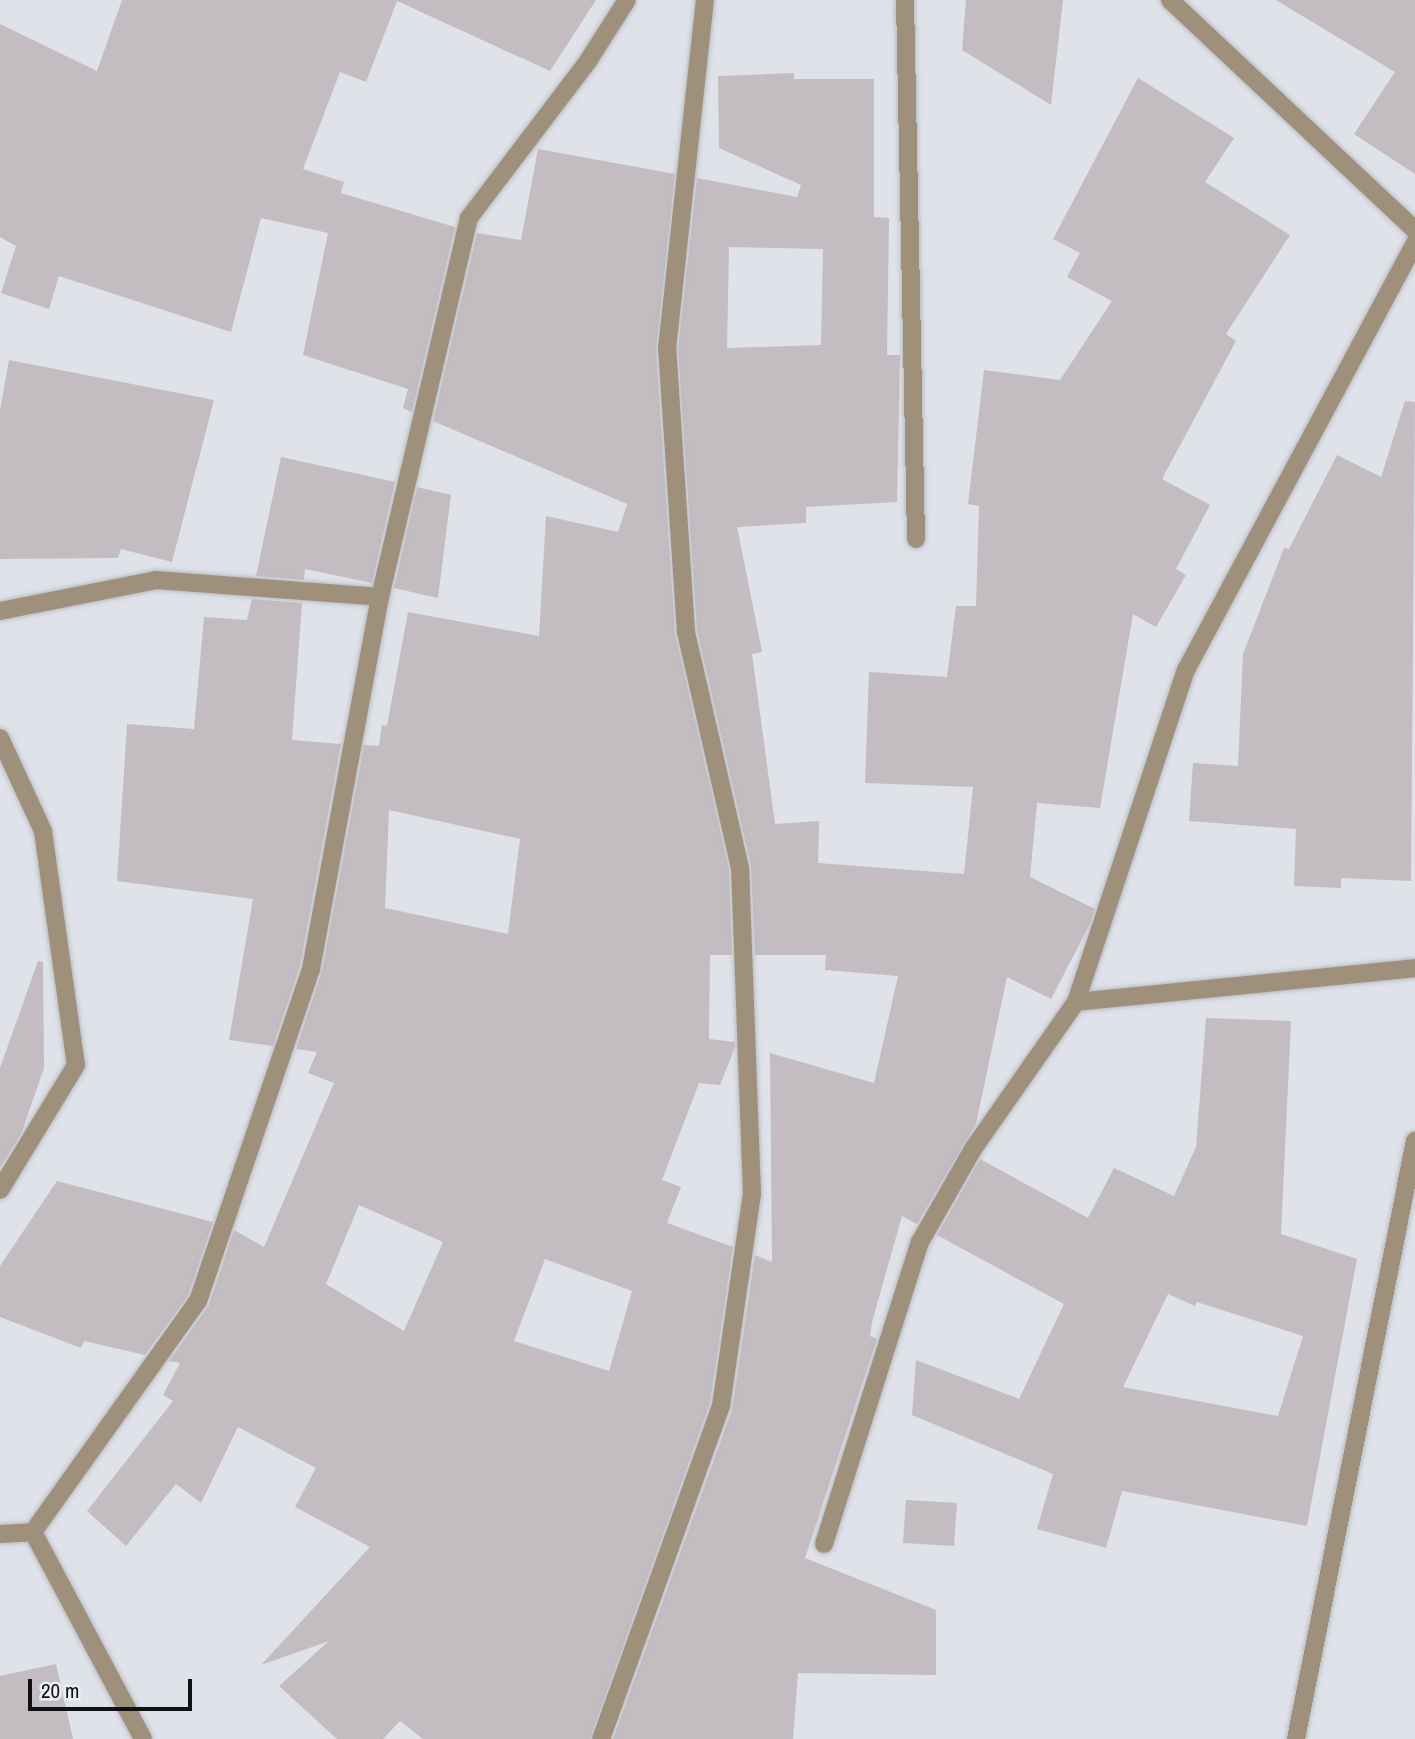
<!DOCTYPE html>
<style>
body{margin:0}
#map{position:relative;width:1415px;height:1739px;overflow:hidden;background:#dfe2e9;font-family:"Archivo Narrow",sans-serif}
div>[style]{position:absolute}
.building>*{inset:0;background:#c3bcc0}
.roads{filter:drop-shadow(0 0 2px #babcc2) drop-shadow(0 0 2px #babcc2)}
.minor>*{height:18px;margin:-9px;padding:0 9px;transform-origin:9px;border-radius:9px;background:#9f907c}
span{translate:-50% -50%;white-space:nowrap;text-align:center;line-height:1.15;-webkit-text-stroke:7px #ecf0f6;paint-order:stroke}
.scale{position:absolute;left:28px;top:1679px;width:164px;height:32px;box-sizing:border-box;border:4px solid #101113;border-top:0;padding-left:9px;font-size:21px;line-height:24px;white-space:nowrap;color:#101113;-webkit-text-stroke:5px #ecf0f6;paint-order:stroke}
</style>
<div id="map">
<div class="building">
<i style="clip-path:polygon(122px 0,596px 0,550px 71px,397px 1px,366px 82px,340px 72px,303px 169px,344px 182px,341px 193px,455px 227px,412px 412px,403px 408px,408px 389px,303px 355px,328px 233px,261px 218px,231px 332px,59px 276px,49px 309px,1px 293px,16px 246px,0 237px,0 24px,97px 71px)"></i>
<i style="clip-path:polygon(966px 0,1063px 0,1051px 105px,962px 50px)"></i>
<i style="clip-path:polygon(1276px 0,1415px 0,1415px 174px,1354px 134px,1395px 72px)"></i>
<i style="clip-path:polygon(evenodd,794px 73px,794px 79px,874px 79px,874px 217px,889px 218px,887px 355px,900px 355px,897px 502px,806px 507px,806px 523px,737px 527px,762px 652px,752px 654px,775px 824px,819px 821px,818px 863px,964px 874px,973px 787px,865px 783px,869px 672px,947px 677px,956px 606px,976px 606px,979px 506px,968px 504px,984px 370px,1060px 380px,1112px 301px,1067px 277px,1080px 253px,1053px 239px,1138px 78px,1234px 138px,1205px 182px,1290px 235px,1226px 334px,1236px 341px,1162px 479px,1210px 505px,1176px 569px,1186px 575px,1156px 627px,1133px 614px,1100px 808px,1037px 803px,1030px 877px,1095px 909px,1090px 924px,1051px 999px,1007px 977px,976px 1124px,917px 1224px,902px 1216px,872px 1322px,870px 1336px,877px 1339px,805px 1558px,936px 1610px,936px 1675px,798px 1673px,793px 1739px,613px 1739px,732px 1410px,755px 1255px,772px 1262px,770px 1053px,874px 1083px,898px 976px,825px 970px,826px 955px,755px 955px,751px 866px,697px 630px,678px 349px,697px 178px,797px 197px,801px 185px,719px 148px,718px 76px,794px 73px,729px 247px,823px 249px,821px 345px,727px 348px,729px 247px)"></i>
<i style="clip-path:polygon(evenodd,538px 149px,675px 174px,656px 350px,675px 633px,729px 869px,732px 955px,710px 955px,709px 1039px,735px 1042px,735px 1047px,720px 1085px,699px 1083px,662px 1180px,681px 1187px,667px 1223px,733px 1247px,710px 1403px,590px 1739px,423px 1739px,400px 1721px,383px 1739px,337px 1739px,279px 1686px,329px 1641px,261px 1665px,370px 1547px,295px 1507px,316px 1468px,238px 1427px,201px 1503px,176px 1484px,126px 1546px,87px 1511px,173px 1401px,163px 1395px,180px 1363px,169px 1361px,209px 1305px,234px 1230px,264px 1247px,334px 1083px,308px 1073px,317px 1052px,296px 1049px,322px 971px,364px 745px,379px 746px,382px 725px,387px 726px,408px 612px,539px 636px,546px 516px,618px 532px,627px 504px,433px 421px,477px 233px,521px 240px,538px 149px,389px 810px,520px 839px,508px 934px,385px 908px,389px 810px,538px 149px,359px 1205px,443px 1242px,404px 1331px,326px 1284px,359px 1205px,538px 149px,545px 1259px,632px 1291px,609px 1371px,514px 1341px,545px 1259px)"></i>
<i style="clip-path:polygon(9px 360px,214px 400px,172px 562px,121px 549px,118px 558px,0 559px,0 410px)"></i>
<i style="clip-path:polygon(1405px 401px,1415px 402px,1411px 881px,1341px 878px,1341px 888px,1294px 886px,1296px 829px,1189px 821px,1193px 763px,1238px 766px,1243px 654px,1284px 548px,1289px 549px,1337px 455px,1381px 477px)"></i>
<i style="clip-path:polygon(281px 457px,395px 482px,372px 583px,305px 569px,304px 580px,256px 576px)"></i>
<i style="clip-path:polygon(417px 487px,451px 495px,438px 598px,394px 588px)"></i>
<i style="clip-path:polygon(252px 599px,302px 603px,292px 740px,341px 744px,300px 966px,273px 1046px,229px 1040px,253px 899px,117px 881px,127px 724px,194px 729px,204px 617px,247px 620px)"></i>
<i style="clip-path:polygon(38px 961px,43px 962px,44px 1068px,21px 1134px,0 1168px,0 1068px)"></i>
<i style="clip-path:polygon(evenodd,1206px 1018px,1291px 1021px,1281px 1234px,1357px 1259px,1307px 1526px,1122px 1491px,1106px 1548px,1037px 1529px,1053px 1474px,912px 1415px,916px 1360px,1019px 1399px,1064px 1304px,937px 1235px,980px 1159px,1088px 1218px,1114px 1168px,1174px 1196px,1196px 1147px,1206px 1018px,1168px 1294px,1195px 1306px,1197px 1302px,1303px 1336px,1278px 1416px,1123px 1387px,1168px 1294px)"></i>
<i style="clip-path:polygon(57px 1181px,213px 1222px,188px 1296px,145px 1355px,84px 1341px,81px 1348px,0 1317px,0 1266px)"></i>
<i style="clip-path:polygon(906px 1500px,957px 1503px,954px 1546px,903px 1543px)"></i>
<i style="clip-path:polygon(56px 1664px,73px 1739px,0 1739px,0 1676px)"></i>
</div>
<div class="roads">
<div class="minor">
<i style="left:905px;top:0;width:539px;rotate:88.83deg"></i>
<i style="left:1170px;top:0;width:336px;rotate:43.2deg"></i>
<i style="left:0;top:611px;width:159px;rotate:-11.2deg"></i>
<i style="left:156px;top:580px;width:225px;rotate:4.3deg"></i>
<i style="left:0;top:738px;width:102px;rotate:65.2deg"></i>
<i style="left:43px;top:831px;width:236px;rotate:82deg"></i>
<i style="left:76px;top:1065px;width:146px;rotate:121.3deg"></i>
<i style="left:1076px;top:1002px;width:341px;rotate:-5.7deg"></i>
<i style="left:33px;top:1532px;width:284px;rotate:-54.5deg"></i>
<i style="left:198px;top:1301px;width:351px;rotate:-71.2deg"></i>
<i style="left:311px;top:969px;width:378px;rotate:-79.5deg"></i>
<i style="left:380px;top:597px;width:389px;rotate:-76.8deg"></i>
<i style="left:469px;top:218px;width:197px;rotate:-52.8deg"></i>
<i style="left:588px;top:61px;width:72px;rotate:-57.4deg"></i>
<i style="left:0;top:1534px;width:33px;rotate:-3deg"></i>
<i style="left:33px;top:1532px;width:234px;rotate:62deg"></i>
<i style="left:824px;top:1544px;width:317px;rotate:-72.4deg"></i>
<i style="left:920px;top:1242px;width:107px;rotate:-60.3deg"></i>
<i style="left:973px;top:1149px;width:179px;rotate:-55deg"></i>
<i style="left:1076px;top:1002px;width:350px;rotate:-71.7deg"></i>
<i style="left:1186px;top:670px;width:485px;rotate:-61.8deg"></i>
<i style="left:601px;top:1739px;width:354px;rotate:-70.2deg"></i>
<i style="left:721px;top:1406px;width:214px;rotate:-81.7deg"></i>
<i style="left:752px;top:1194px;width:326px;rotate:-92.1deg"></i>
<i style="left:740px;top:868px;width:242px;rotate:-102.9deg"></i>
<i style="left:686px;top:632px;width:284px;rotate:-93.8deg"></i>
<i style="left:667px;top:349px;width:351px;rotate:-83.8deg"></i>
<i style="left:1296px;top:1739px;width:610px;rotate:-78.75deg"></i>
</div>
</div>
<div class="scale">20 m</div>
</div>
